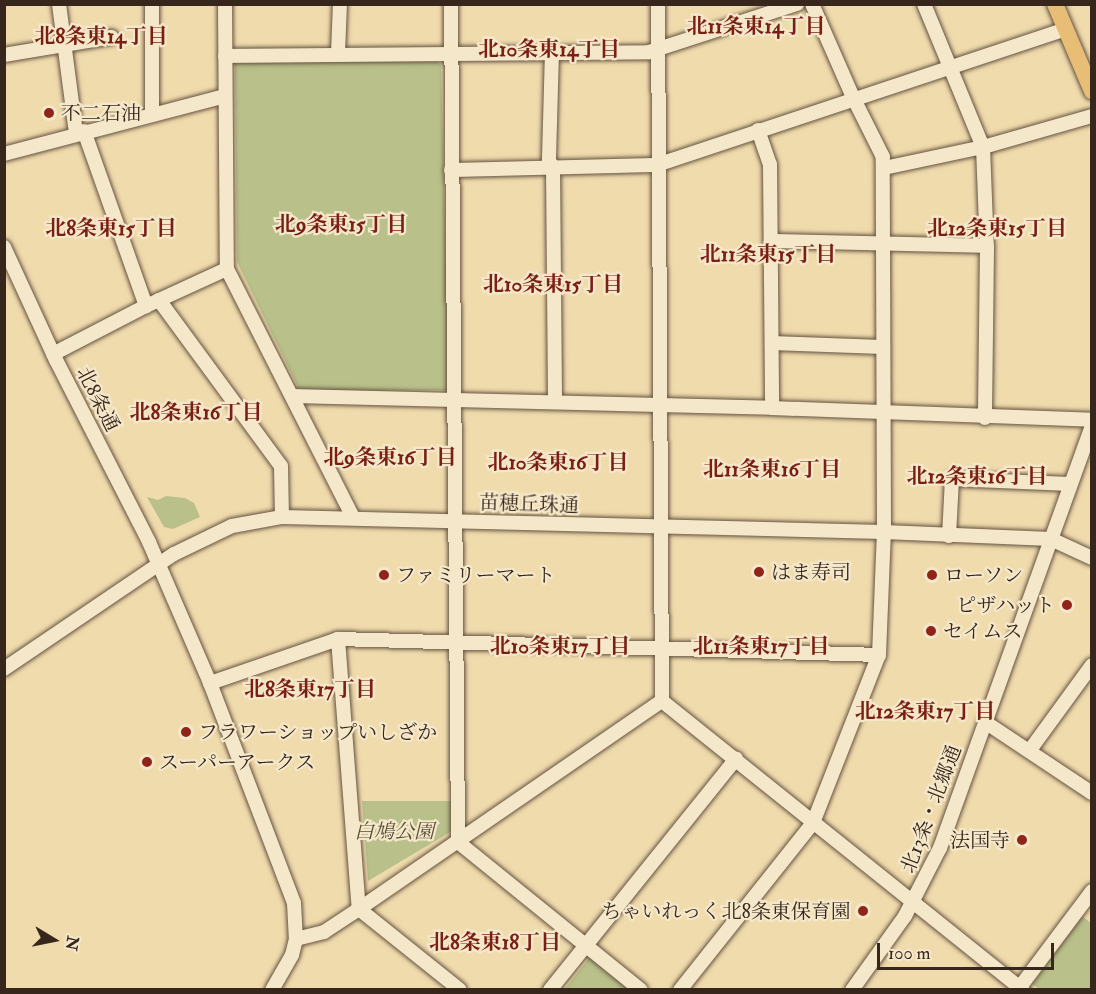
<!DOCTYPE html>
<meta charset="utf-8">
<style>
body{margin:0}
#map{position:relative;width:1096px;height:994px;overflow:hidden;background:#f0dbad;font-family:"IM FELL Double Pica","Noto Serif JP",serif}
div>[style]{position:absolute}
.green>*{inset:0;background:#b9c08a}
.roads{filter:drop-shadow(0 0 2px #655340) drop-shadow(0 0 2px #655340)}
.minor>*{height:14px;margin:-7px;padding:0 7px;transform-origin:7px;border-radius:7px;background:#f5e8ca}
.major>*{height:16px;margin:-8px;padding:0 8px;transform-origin:8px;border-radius:8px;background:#e8be76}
.dots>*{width:16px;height:16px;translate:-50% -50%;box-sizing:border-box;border:3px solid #f5e8ca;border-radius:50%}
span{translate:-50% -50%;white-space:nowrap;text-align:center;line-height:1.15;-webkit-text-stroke:4.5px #f5e8ca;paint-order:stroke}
.poi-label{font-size:20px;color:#37261c}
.left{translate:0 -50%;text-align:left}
.right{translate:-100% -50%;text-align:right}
.street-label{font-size:20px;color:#37261c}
.park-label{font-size:20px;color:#584c38;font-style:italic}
.neighbourhood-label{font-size:21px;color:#7a1f14;font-weight:700}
.frame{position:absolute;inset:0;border:6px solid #37261c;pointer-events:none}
.north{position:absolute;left:24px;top:910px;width:60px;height:60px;-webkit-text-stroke:4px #f5e8ca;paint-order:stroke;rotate:100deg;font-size:16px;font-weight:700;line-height:24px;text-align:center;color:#37261c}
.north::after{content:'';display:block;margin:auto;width:21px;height:27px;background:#37261c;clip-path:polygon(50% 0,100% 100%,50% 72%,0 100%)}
.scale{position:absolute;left:877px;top:943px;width:177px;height:27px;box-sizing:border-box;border:3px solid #37261c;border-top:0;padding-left:8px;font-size:18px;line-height:21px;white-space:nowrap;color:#37261c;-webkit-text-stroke:4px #f5e8ca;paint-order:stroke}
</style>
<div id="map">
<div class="green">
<i style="clip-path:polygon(436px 60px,441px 65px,449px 390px,300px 391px,237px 262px,235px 63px)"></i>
<i style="clip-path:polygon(166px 496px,185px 498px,194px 503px,200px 517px,173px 529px,164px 527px,147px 497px,158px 500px)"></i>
<i style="clip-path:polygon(362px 801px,452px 801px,452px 831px,368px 881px)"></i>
<i style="clip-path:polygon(1082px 916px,1091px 923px,1091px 989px,1039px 989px,1032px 984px)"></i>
<i style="clip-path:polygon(590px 957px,631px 990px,564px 990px)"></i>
</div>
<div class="roads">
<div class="minor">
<i style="left:59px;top:4px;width:131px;rotate:82.5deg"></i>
<i style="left:225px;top:4px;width:265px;rotate:89.6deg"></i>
<i style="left:227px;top:269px;width:278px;rotate:63.1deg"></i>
<i style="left:451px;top:4px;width:838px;rotate:89.52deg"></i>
<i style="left:458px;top:842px;width:235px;rotate:39deg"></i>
<i style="left:658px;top:4px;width:697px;rotate:89.67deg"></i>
<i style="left:924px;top:4px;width:155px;rotate:67.6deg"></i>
<i style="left:983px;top:147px;width:102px;rotate:87.8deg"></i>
<i style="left:987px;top:249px;width:169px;rotate:90.7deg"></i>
<i style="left:552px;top:51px;width:110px;rotate:91.6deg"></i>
<i style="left:549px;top:161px;width:7px;rotate:56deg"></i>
<i style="left:553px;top:167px;width:234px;rotate:89.5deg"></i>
<i style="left:338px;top:53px;width:49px;rotate:-87.7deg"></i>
<i style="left:4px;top:55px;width:109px;rotate:-9.5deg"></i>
<i style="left:225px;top:56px;width:424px;rotate:-0.5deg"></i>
<i style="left:649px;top:52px;width:156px;rotate:-18deg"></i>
<i style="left:152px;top:114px;width:110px;rotate:-90deg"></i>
<i style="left:758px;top:130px;width:36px;rotate:71deg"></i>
<i style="left:770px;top:164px;width:244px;rotate:89.5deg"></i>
<i style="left:84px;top:131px;width:186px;rotate:70.5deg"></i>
<i style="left:4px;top:154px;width:228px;rotate:-14.7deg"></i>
<i style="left:884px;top:168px;width:101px;rotate:-12deg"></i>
<i style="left:983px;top:147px;width:113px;rotate:-15.9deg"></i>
<i style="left:451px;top:170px;width:206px;rotate:-1.4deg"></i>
<i style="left:657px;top:165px;width:430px;rotate:-18.4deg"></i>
<i style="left:771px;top:241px;width:216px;rotate:1.3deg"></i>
<i style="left:4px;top:247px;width:124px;rotate:65.3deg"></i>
<i style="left:56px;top:360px;width:204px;rotate:62.9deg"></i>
<i style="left:149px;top:542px;width:154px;rotate:66.6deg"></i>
<i style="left:210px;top:683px;width:235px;rotate:69.1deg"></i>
<i style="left:294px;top:903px;width:36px;rotate:87deg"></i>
<i style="left:296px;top:939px;width:16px;rotate:104deg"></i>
<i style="left:292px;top:955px;width:40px;rotate:119.7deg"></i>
<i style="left:159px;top:300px;width:206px;rotate:53.7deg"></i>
<i style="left:281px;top:466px;width:51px;rotate:88.9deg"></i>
<i style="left:772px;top:343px;width:110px;rotate:2.1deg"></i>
<i style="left:53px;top:354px;width:105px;rotate:-27.3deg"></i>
<i style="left:146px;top:306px;width:89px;rotate:-24.6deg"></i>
<i style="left:292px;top:396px;width:480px;rotate:1.4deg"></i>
<i style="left:772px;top:408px;width:320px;rotate:2.1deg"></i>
<i style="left:949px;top:536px;width:57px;rotate:-87deg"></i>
<i style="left:952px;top:479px;width:118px;rotate:2.4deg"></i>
<i style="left:338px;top:639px;width:271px;rotate:85.6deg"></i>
<i style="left:359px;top:909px;width:129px;rotate:38.7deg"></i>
<i style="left:4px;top:669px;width:205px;rotate:-34.1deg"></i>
<i style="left:174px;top:554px;width:64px;rotate:-25.8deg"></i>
<i style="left:232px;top:526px;width:51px;rotate:-10.2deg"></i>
<i style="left:282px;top:517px;width:602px;rotate:1.43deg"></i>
<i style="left:884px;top:532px;width:167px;rotate:2.4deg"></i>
<i style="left:1051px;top:539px;width:45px;rotate:24.9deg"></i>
<i style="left:210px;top:683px;width:135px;rotate:-19deg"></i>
<i style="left:338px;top:639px;width:541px;rotate:1.69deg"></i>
<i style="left:662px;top:701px;width:462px;rotate:38.7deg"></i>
<i style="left:985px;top:722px;width:128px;rotate:33.6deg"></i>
<i style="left:1030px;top:750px;width:105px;rotate:-53.9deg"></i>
<i style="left:296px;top:939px;width:29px;rotate:-14deg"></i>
<i style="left:324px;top:932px;width:42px;rotate:-33.3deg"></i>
<i style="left:359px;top:909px;width:368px;rotate:-34.5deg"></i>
<i style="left:1020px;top:987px;width:120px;rotate:-53.1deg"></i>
<i style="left:550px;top:990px;width:297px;rotate:-51.2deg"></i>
<i style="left:680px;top:990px;width:213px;rotate:-51.5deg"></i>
<i style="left:813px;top:823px;width:180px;rotate:-68.6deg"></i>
<i style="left:879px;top:655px;width:123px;rotate:-87.7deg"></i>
<i style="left:884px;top:532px;width:375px;rotate:-90.2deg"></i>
<i style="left:883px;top:157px;width:69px;rotate:-116.6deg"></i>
<i style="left:852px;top:95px;width:99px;rotate:-113.7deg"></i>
<i style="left:852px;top:990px;width:91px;rotate:-54.4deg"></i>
<i style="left:905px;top:916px;width:76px;rotate:-62.8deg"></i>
<i style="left:940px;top:848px;width:449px;rotate:-70.2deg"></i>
</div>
<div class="major">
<i style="left:1055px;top:4px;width:95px;rotate:67deg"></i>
</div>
</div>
<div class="dots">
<i style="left:49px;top:113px;background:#8f2418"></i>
<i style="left:759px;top:572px;background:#8f2418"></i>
<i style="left:384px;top:575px;background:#8f2418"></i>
<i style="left:932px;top:575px;background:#8f2418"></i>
<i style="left:1067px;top:605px;background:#8f2418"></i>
<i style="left:931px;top:631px;background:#8f2418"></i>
<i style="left:186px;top:732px;background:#8f2418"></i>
<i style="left:147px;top:762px;background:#8f2418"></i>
<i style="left:1022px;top:840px;background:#8f2418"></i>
<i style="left:863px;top:911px;background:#8f2418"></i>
</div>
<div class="poi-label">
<span class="left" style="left:61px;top:113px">不二石油</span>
<span class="left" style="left:771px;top:572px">はま寿司</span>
<span class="left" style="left:396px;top:575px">ファミリーマート</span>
<span class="left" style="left:944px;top:575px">ローソン</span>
<span class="right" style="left:1055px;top:605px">ピザハット</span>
<span class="left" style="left:943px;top:631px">セイムス</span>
<span class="left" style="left:198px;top:732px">フラワーショップいしざか</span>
<span class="left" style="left:159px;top:762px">スーパーアークス</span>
<span class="right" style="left:1010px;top:840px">法国寺</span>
<span class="right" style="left:851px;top:911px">ちゃいれっく北8条東保育園</span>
</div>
<div class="street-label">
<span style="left:98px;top:399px;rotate:63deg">北8条通</span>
<span style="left:529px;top:504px;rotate:2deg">苗穂丘珠通</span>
<span style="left:931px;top:809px;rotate:-69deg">北13条・北郷通</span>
</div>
<div class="park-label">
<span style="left:394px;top:831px">白鳩公園</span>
</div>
<div class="neighbourhood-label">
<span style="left:756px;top:27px">北11条東14丁目</span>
<span style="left:101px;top:37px">北8条東14丁目</span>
<span style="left:549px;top:50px">北10条東14丁目</span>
<span style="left:341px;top:225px">北9条東15丁目</span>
<span style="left:111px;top:229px">北8条東15丁目</span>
<span style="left:997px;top:229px">北12条東15丁目</span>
<span style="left:768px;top:255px">北11条東15丁目</span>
<span style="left:553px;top:285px">北10条東15丁目</span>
<span style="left:196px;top:413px">北8条東16丁目</span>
<span style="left:390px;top:458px">北9条東16丁目</span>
<span style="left:558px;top:463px">北10条東16丁目</span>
<span style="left:772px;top:470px">北11条東16丁目</span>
<span style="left:977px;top:477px">北12条東16丁目</span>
<span style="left:560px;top:647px">北10条東17丁目</span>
<span style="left:761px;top:647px">北11条東17丁目</span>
<span style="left:310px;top:690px">北8条東17丁目</span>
<span style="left:925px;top:712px">北12条東17丁目</span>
<span style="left:495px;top:943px">北8条東18丁目</span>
</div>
<div class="frame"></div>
<div class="north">N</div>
<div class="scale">100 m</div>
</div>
